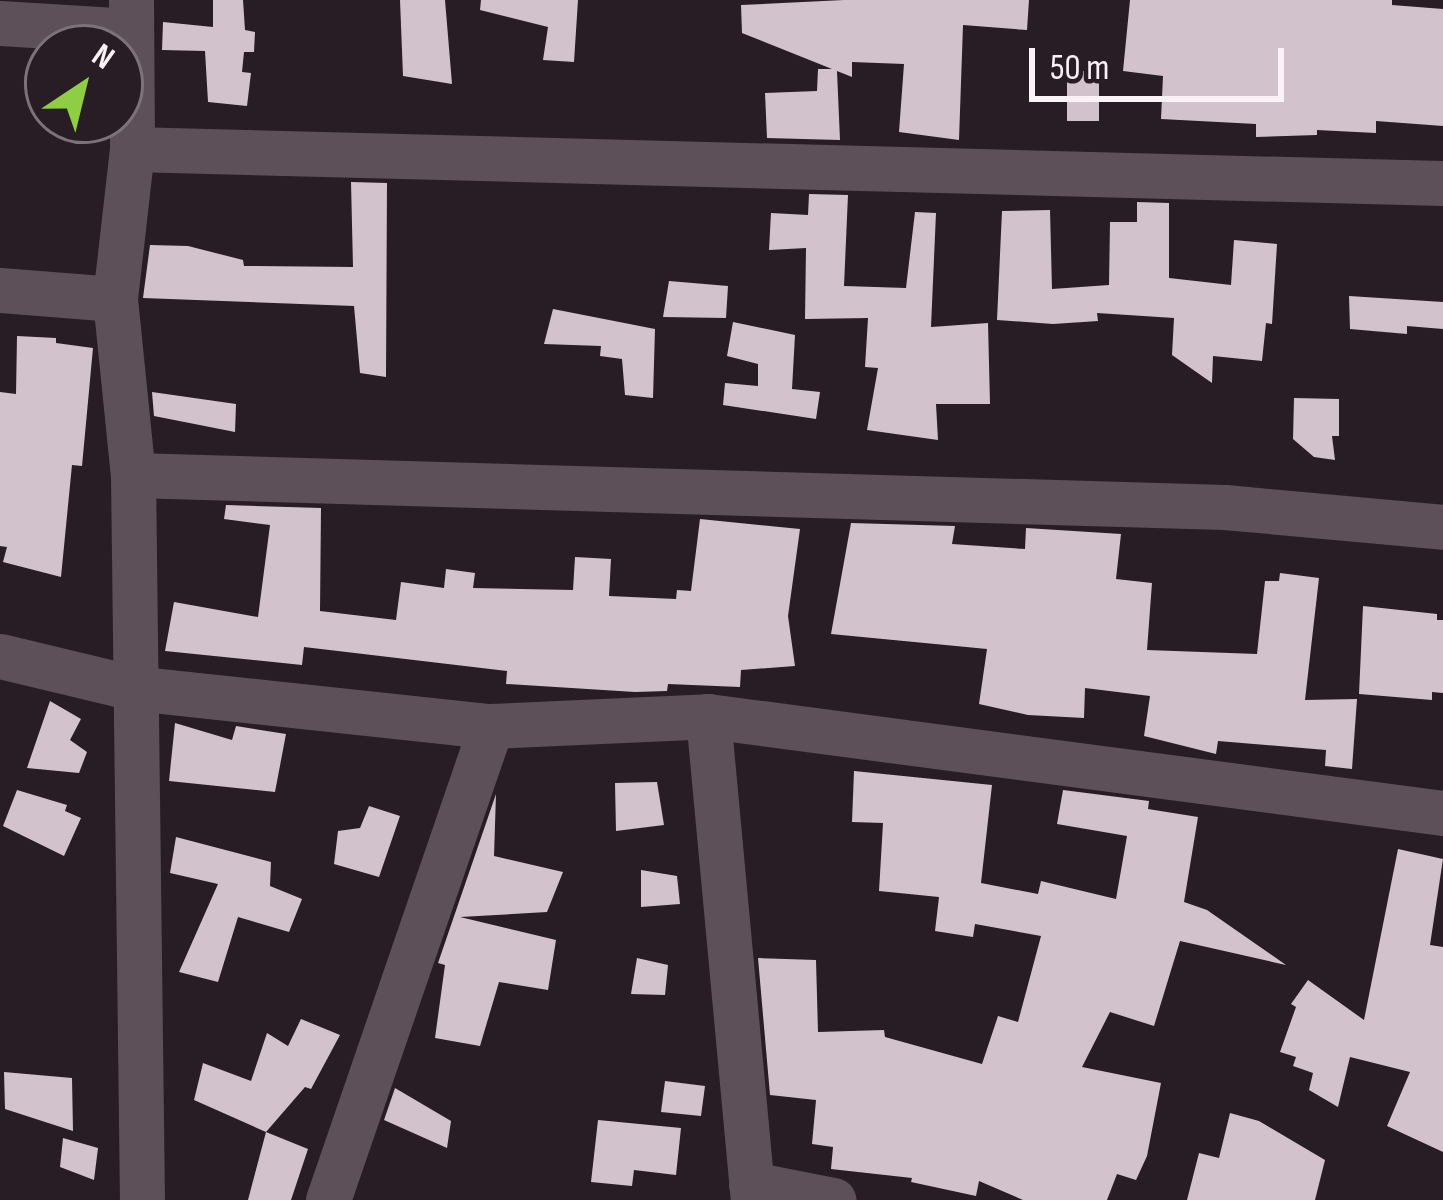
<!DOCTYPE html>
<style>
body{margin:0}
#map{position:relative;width:1443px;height:1200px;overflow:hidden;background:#291d25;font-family:"Sofia Sans Condensed",sans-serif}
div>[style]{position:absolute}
.building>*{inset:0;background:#d2c2cc}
.minor>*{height:45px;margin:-22.5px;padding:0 22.5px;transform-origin:22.5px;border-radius:22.5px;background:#5d5058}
span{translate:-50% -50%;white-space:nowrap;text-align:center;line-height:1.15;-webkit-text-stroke:12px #291d25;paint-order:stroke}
.north{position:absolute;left:24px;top:24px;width:120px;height:120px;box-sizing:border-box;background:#291d25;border:3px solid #7d7279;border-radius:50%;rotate:35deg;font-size:33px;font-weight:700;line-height:48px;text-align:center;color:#faf2f7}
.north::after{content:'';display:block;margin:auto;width:42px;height:54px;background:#8ece43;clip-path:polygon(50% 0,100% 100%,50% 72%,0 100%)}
.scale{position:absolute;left:1029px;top:48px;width:255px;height:54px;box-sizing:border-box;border:6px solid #faf2f7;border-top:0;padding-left:15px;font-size:36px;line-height:42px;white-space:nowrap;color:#faf2f7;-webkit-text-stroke:9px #291d25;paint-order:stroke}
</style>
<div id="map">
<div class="building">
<i style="clip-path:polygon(213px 0,243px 0,245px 30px,255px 32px,254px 52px,244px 52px,242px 72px,251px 73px,247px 106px,208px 102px,205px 51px,162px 50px,163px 22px,213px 27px)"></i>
<i style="clip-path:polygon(400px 0,445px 0,452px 84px,403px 76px)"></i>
<i style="clip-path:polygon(481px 0,578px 0,574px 62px,543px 60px,548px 27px,480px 10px)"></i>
<i style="clip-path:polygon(844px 0,1029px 0,1027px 30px,963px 25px,959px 140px,899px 132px,904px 64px,852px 62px,852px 77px,837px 71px,840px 140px,767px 138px,765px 93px,817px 91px,818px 69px,832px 69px,742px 33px,741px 5px)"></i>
<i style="clip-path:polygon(1130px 0,1392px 0,1392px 5px,1443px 9px,1443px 126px,1376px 121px,1376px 133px,1317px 130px,1317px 135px,1256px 137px,1256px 124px,1161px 119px,1163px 76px,1123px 71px)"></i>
<i style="clip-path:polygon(1067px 71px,1099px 71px,1099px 121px,1067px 121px)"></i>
<i style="clip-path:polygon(351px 182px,387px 183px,386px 377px,360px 373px,354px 306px,143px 298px,150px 245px,188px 246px,243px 260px,244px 266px,353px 267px)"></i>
<i style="clip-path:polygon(809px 194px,848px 195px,844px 286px,906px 288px,915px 212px,936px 213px,931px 327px,988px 323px,990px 404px,936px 404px,938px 440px,867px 430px,878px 368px,865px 367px,868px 318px,805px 319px,806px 248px,769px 250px,771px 213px,808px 215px)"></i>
<i style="clip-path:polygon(1137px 202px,1169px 203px,1169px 278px,1231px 285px,1234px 240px,1277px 244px,1272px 324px,1266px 323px,1262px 361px,1213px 356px,1212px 383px,1172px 355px,1174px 318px,1097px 313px,1098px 321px,1053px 324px,997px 320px,1002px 211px,1050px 210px,1052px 289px,1109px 285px,1110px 222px,1137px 222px)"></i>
<i style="clip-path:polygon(669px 281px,728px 286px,726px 318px,663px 317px)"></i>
<i style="clip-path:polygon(1349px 296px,1443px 302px,1443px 329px,1407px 326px,1407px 334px,1350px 329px)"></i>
<i style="clip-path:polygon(553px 309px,655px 329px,653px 398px,625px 395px,622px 359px,600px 356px,601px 346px,544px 344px)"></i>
<i style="clip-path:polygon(733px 322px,795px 335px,792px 389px,820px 392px,816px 419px,723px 405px,725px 383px,758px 386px,758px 364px,727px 356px)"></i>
<i style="clip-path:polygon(17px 336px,56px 338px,56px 343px,93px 348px,82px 466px,72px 465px,61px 577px,3px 562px,7px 547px,0 546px,0 392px,16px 394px)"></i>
<i style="clip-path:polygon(152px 392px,236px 404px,235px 432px,154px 416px)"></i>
<i style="clip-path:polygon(1294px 398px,1339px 399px,1339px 436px,1332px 436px,1335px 460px,1314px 457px,1293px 439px)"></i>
<i style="clip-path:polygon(226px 505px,321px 508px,320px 611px,396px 620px,401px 582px,444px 588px,446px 569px,475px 573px,473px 588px,573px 590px,575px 557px,611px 559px,609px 596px,676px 599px,677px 590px,691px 591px,700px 519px,800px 529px,788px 616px,795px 666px,741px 670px,740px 687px,668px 684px,667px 691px,635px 692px,506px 684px,507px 671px,304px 647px,302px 665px,165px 651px,174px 602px,258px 617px,270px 525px,224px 519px)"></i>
<i style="clip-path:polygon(851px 523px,955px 526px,952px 544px,1025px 549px,1026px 528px,1121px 534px,1116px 579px,1152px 583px,1147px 650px,1257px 654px,1265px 581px,1279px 581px,1280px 573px,1319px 578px,1305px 700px,1357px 699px,1352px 769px,1325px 766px,1326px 750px,1218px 741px,1216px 754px,1144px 736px,1150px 696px,1085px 688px,1084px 718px,1028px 715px,979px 704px,987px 649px,831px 634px)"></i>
<i style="clip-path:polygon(1363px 606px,1437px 614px,1437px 620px,1443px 620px,1443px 693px,1432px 692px,1432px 700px,1359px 694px)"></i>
<i style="clip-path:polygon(50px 701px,81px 719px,70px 740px,87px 752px,79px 773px,27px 768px)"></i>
<i style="clip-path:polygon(175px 723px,232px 740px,236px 726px,286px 734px,275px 792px,169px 781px)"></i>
<i style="clip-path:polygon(854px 771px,992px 785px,981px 883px,1038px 894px,1041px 881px,1116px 899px,1127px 836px,1057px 824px,1063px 790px,1149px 801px,1148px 809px,1198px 817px,1184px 902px,1207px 910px,1286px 965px,1180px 941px,1154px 1026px,1110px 1012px,1082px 1067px,1161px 1083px,1147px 1156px,1136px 1180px,1117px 1174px,1107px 1200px,1023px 1200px,979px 1181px,976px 1196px,911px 1182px,912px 1178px,831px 1169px,833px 1147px,812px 1144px,816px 1100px,770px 1095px,758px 958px,816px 960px,818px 1032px,884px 1030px,885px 1037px,982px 1064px,998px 1016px,1018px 1022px,1041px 936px,975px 924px,973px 937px,935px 931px,939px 897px,879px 891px,883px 823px,852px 822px)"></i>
<i style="clip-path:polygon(657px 782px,664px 825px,616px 831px,615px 783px)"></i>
<i style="clip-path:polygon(17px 790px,67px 805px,65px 811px,81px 818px,64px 856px,3px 826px)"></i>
<i style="clip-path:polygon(496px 794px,494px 856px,563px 872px,547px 912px,460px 917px,556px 940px,548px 990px,499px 982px,480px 1046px,435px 1038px,445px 965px,438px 963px)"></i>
<i style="clip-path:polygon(369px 806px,400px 816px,379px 877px,334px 864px,338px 831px,360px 828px)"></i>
<i style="clip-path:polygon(176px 837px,271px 862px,270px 886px,302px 899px,289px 932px,238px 917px,218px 982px,179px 972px,218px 884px,170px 873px)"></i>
<i style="clip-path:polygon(1398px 849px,1443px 859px,1430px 945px,1443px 947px,1443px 1152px,1387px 1126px,1410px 1072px,1350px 1057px,1338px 1107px,1309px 1090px,1313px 1073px,1293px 1066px,1296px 1057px,1280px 1052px,1296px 1007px,1291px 1004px,1308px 980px,1364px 1020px)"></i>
<i style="clip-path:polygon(641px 870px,677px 876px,680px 904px,641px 907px)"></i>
<i style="clip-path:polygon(637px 958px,668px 965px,665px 995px,631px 994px)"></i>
<i style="clip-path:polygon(301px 1019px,340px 1035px,311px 1089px,305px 1087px,266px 1132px,194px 1100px,203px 1063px,251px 1081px,267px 1033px,288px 1046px)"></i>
<i style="clip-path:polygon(4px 1072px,72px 1078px,73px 1131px,5px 1109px)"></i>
<i style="clip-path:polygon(665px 1081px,705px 1086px,701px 1116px,661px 1112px)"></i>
<i style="clip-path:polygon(395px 1088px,451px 1121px,447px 1148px,384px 1120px)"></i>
<i style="clip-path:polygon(1230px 1113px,1259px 1121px,1325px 1160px,1315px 1200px,1187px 1200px,1199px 1153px,1219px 1158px)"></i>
<i style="clip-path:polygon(598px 1120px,681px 1128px,676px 1175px,634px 1170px,632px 1186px,591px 1182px)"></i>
<i style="clip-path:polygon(266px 1132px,308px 1149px,291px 1200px,248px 1200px)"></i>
<i style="clip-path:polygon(63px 1138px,98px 1148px,94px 1180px,60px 1167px)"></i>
</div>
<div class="minor">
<i style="left:131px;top:0;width:149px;rotate:89.6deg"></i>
<i style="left:132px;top:149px;width:151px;rotate:96.5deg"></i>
<i style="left:115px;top:299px;width:177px;rotate:84.2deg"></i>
<i style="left:133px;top:475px;width:725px;rotate:89.29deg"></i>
<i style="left:0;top:23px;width:131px;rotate:3.5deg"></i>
<i style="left:132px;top:149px;width:1311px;rotate:1.49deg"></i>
<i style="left:0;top:290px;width:115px;rotate:4.5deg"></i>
<i style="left:133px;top:475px;width:1092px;rotate:1.68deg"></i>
<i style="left:1225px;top:507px;width:219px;rotate:5.2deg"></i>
<i style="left:0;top:656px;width:137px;rotate:13.5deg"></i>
<i style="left:133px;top:688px;width:360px;rotate:6.1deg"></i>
<i style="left:491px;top:726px;width:217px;rotate:-2.6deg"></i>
<i style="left:708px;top:716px;width:741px;rotate:7.52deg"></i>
<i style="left:708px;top:716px;width:486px;rotate:84.7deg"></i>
<i style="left:751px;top:1184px;width:84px;rotate:11deg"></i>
<i style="left:328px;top:1200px;width:501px;rotate:-71.02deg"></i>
</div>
<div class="north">N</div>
<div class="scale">50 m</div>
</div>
